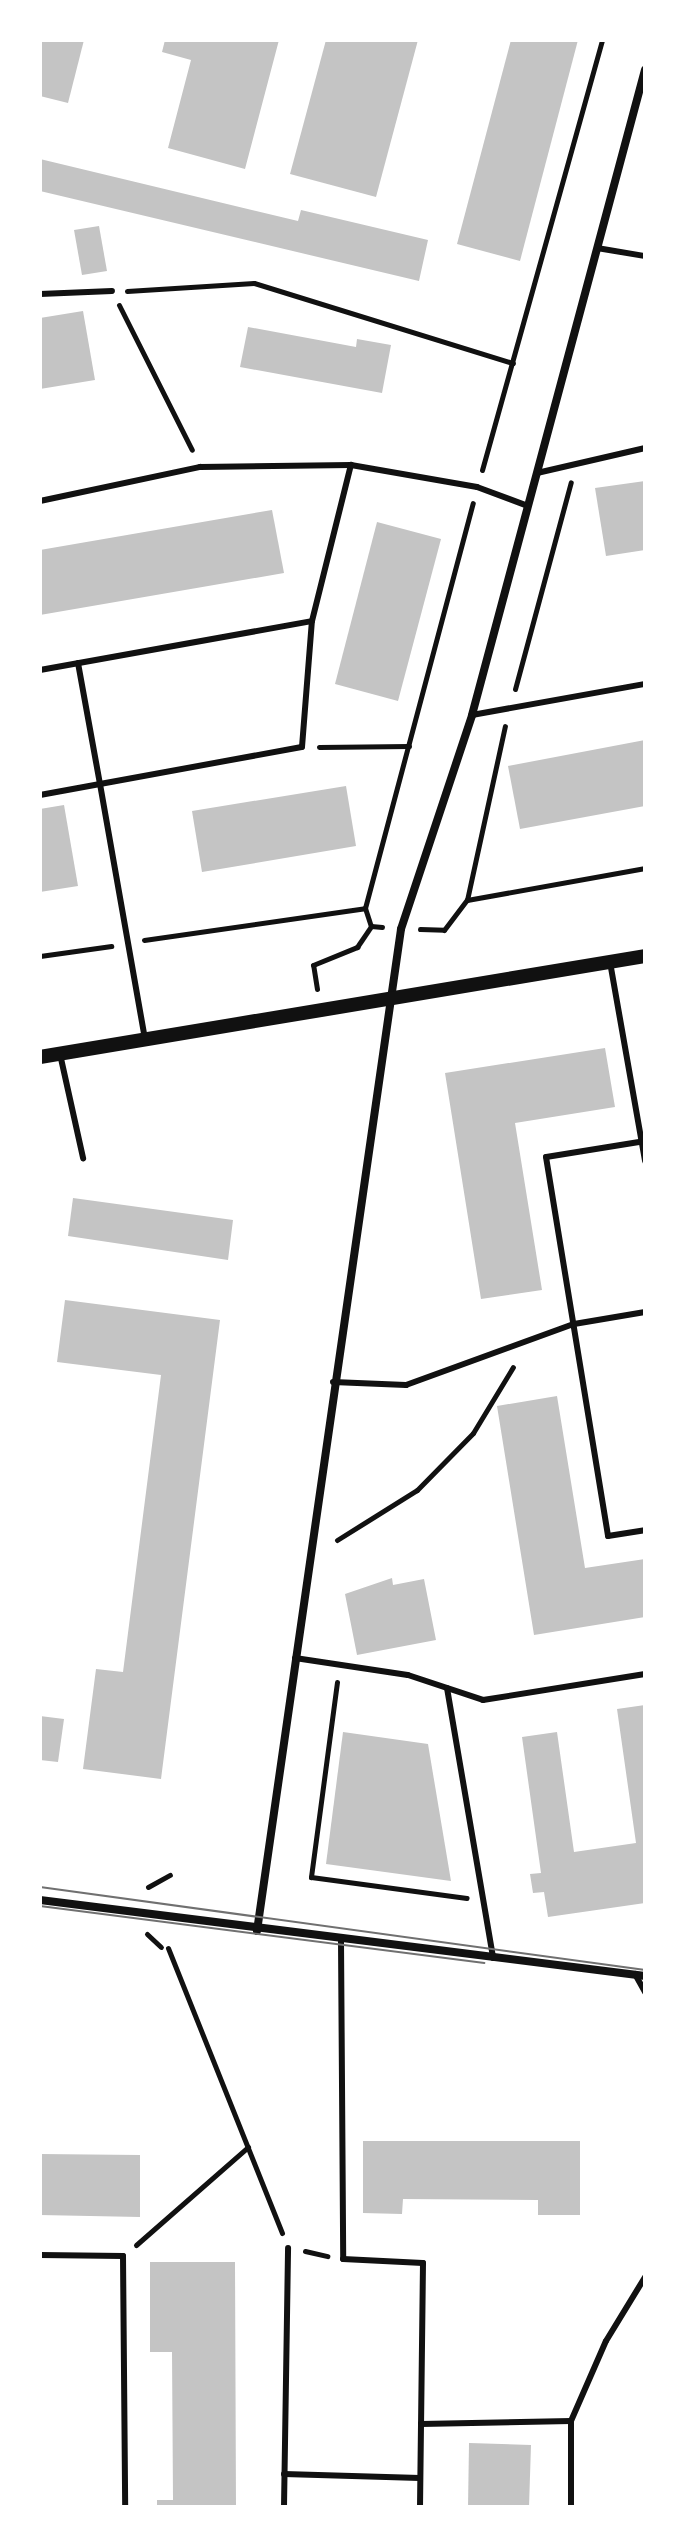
<!DOCTYPE html>
<style>
body{margin:0}
#map{position:relative;width:685px;height:2547px;overflow:hidden;background:#fff;font-family:Inter,sans-serif}
div>[style]{position:absolute}
.building>*{inset:0;background:#c4c4c4}
.path>*{height:5px;margin:-2.5px;padding:0 2.5px;transform-origin:2.5px;border-radius:2.5px;background:#111}
.service>*{height:6px;margin:-3px;padding:0 3px;transform-origin:3px;border-radius:3px;background:#111}
.minor>*{height:8px;margin:-4px;padding:0 4px;transform-origin:4px;border-radius:4px;background:#111}
.tertiary>*{height:14px;margin:-7px;padding:0 7px;transform-origin:7px;border-radius:7px;background:#111}
.tram>*{height:2px;margin:-1px;padding:0 1px;transform-origin:1px;border-radius:1px;background:#707070}
span{translate:-50% -50%;white-space:nowrap;text-align:center;line-height:1.15;-webkit-text-stroke:7px #fff;paint-order:stroke}
.frame{position:absolute;inset:0;border:42px solid #fff;pointer-events:none}
</style>
<div id="map">
<div class="building">
<i style="clip-path:polygon(40px 40px,84px 40px,68px 103px,40px 96px)"></i>
<i style="clip-path:polygon(165px 40px,279px 40px,245px 169px,168px 148px,191px 60px,162px 52px)"></i>
<i style="clip-path:polygon(326px 40px,418px 40px,376px 197px,290px 174px)"></i>
<i style="clip-path:polygon(511px 40px,578px 40px,520px 261px,457px 244px)"></i>
<i style="clip-path:polygon(40px 159px,298px 221px,301px 210px,428px 240px,419px 281px,40px 191px)"></i>
<i style="clip-path:polygon(99px 226px,107px 271px,82px 275px,74px 230px)"></i>
<i style="clip-path:polygon(83px 311px,95px 380px,40px 389px,40px 318px)"></i>
<i style="clip-path:polygon(248px 327px,356px 347px,357px 339px,391px 345px,382px 393px,240px 367px)"></i>
<i style="clip-path:polygon(645px 481px,645px 550px,606px 556px,595px 488px)"></i>
<i style="clip-path:polygon(272px 510px,284px 573px,40px 615px,40px 550px)"></i>
<i style="clip-path:polygon(377px 522px,441px 539px,398px 701px,335px 684px)"></i>
<i style="clip-path:polygon(645px 740px,645px 806px,520px 829px,508px 766px)"></i>
<i style="clip-path:polygon(346px 786px,356px 846px,202px 872px,192px 811px)"></i>
<i style="clip-path:polygon(64px 805px,78px 886px,40px 892px,40px 809px)"></i>
<i style="clip-path:polygon(605px 1048px,615px 1107px,515px 1123px,542px 1290px,481px 1299px,445px 1073px)"></i>
<i style="clip-path:polygon(73px 1198px,233px 1220px,228px 1260px,68px 1236px)"></i>
<i style="clip-path:polygon(65px 1300px,220px 1320px,161px 1779px,83px 1769px,96px 1669px,123px 1672px,161px 1375px,57px 1362px)"></i>
<i style="clip-path:polygon(557px 1396px,585px 1568px,645px 1559px,645px 1617px,534px 1635px,497px 1406px)"></i>
<i style="clip-path:polygon(392px 1578px,393px 1585px,424px 1579px,436px 1640px,357px 1655px,345px 1594px)"></i>
<i style="clip-path:polygon(645px 1705px,645px 1903px,548px 1917px,544px 1892px,533px 1893px,530px 1874px,541px 1873px,522px 1737px,557px 1732px,574px 1852px,636px 1843px,617px 1709px)"></i>
<i style="clip-path:polygon(40px 1716px,64px 1719px,58px 1762px,40px 1760px)"></i>
<i style="clip-path:polygon(343px 1732px,428px 1744px,451px 1881px,326px 1864px)"></i>
<i style="clip-path:polygon(363px 2141px,580px 2141px,580px 2215px,538px 2215px,538px 2200px,403px 2199px,402px 2214px,363px 2213px)"></i>
<i style="clip-path:polygon(40px 2154px,140px 2155px,140px 2217px,40px 2215px)"></i>
<i style="clip-path:polygon(150px 2262px,235px 2262px,236px 2507px,157px 2507px,157px 2500px,173px 2500px,172px 2352px,150px 2352px)"></i>
<i style="clip-path:polygon(469px 2443px,531px 2445px,529px 2507px,468px 2507px)"></i>
</div>
<div class="path">
<i style="left:127px;top:291px;width:127px;rotate:-3.6deg"></i>
<i style="left:254px;top:283px;width:271px;rotate:17.2deg"></i>
<i style="left:119px;top:305px;width:162px;rotate:63.3deg"></i>
<i style="left:482px;top:470px;width:446px;rotate:-74.4deg"></i>
<i style="left:515px;top:689px;width:214px;rotate:-74.9deg"></i>
<i style="left:319px;top:747px;width:90px;rotate:-0.6deg"></i>
<i style="left:467px;top:900px;width:178px;rotate:-77.7deg"></i>
<i style="left:365px;top:908px;width:419px;rotate:-75.1deg"></i>
<i style="left:420px;top:929px;width:24px;rotate:2deg"></i>
<i style="left:444px;top:930px;width:38px;rotate:-53deg"></i>
<i style="left:467px;top:900px;width:181px;rotate:-10.2deg"></i>
<i style="left:144px;top:940px;width:223px;rotate:-8.2deg"></i>
<i style="left:365px;top:908px;width:19px;rotate:72deg"></i>
<i style="left:371px;top:926px;width:11px;rotate:5deg"></i>
<i style="left:40px;top:956px;width:72px;rotate:-8deg"></i>
<i style="left:317px;top:989px;width:24px;rotate:-99deg"></i>
<i style="left:313px;top:965px;width:48px;rotate:-22.2deg"></i>
<i style="left:357px;top:947px;width:25px;rotate:-56deg"></i>
<i style="left:337px;top:1540px;width:94px;rotate:-32deg"></i>
<i style="left:417px;top:1490px;width:80px;rotate:-45.5deg"></i>
<i style="left:473px;top:1433px;width:77px;rotate:-58.8deg"></i>
<i style="left:337px;top:1682px;width:197px;rotate:97.6deg"></i>
<i style="left:311px;top:1877px;width:157px;rotate:7.7deg"></i>
<i style="left:148px;top:1887px;width:25px;rotate:-29deg"></i>
<i style="left:147px;top:1934px;width:19px;rotate:43deg"></i>
<i style="left:168px;top:1948px;width:307px;rotate:68.2deg"></i>
<i style="left:136px;top:2245px;width:149px;rotate:-41.2deg"></i>
<i style="left:305px;top:2251px;width:23px;rotate:13deg"></i>
</div>
<div class="service">
<i style="left:597px;top:248px;width:49px;rotate:9.5deg"></i>
<i style="left:40px;top:294px;width:72px;rotate:-2.4deg"></i>
<i style="left:537px;top:473px;width:111px;rotate:-13deg"></i>
<i style="left:40px;top:501px;width:164px;rotate:-12deg"></i>
<i style="left:200px;top:467px;width:151px;rotate:-0.8deg"></i>
<i style="left:78px;top:663px;width:123px;rotate:79.7deg"></i>
<i style="left:100px;top:784px;width:205px;rotate:-10.4deg"></i>
<i style="left:302px;top:747px;width:126px;rotate:-85.5deg"></i>
<i style="left:40px;top:670px;width:276px;rotate:-10.2deg"></i>
<i style="left:312px;top:621px;width:161px;rotate:-76deg"></i>
<i style="left:351px;top:465px;width:128px;rotate:9.9deg"></i>
<i style="left:477px;top:487px;width:54px;rotate:20.4deg"></i>
<i style="left:472px;top:715px;width:176px;rotate:-10.2deg"></i>
<i style="left:40px;top:795px;width:61px;rotate:-10.4deg"></i>
<i style="left:100px;top:784px;width:260px;rotate:80deg"></i>
<i style="left:610px;top:962px;width:202px;rotate:80deg"></i>
<i style="left:60px;top:1054px;width:107px;rotate:77.5deg"></i>
<i style="left:639px;top:1142px;width:94px;rotate:170.8deg"></i>
<i style="left:546px;top:1157px;width:384px;rotate:80.7deg"></i>
<i style="left:608px;top:1536px;width:37px;rotate:-9deg"></i>
<i style="left:333px;top:1382px;width:73px;rotate:2.4deg"></i>
<i style="left:406px;top:1385px;width:179px;rotate:-20deg"></i>
<i style="left:574px;top:1324px;width:72px;rotate:-9.6deg"></i>
<i style="left:295px;top:1658px;width:114px;rotate:8.6deg"></i>
<i style="left:408px;top:1675px;width:79px;rotate:18.4deg"></i>
<i style="left:483px;top:1700px;width:164px;rotate:-9.1deg"></i>
<i style="left:447px;top:1688px;width:274px;rotate:80.3deg"></i>
<i style="left:341px;top:1941px;width:318px;rotate:89.6deg"></i>
<i style="left:343px;top:2259px;width:80px;rotate:2.9deg"></i>
<i style="left:423px;top:2263px;width:161px;rotate:90.7deg"></i>
<i style="left:635px;top:1974px;width:21px;rotate:61deg"></i>
<i style="left:40px;top:2255px;width:83px;rotate:0.7deg"></i>
<i style="left:123px;top:2256px;width:251px;rotate:89.5deg"></i>
<i style="left:571px;top:2421px;width:87px;rotate:-66.4deg"></i>
<i style="left:606px;top:2341px;width:75px;rotate:-58.6deg"></i>
<i style="left:284px;top:2474px;width:136px;rotate:1.7deg"></i>
<i style="left:284px;top:2507px;width:259px;rotate:-89.1deg"></i>
<i style="left:420px;top:2507px;width:83px;rotate:-89.3deg"></i>
<i style="left:421px;top:2424px;width:150px;rotate:-1.1deg"></i>
<i style="left:571px;top:2421px;width:86px;rotate:90deg"></i>
</div>
<div class="minor">
<i style="left:40px;top:1900px;width:610px;rotate:7.16deg"></i>
<i style="left:257px;top:1931px;width:1012px;rotate:-81.82deg"></i>
<i style="left:401px;top:929px;width:225px;rotate:-71.6deg"></i>
<i style="left:472px;top:715px;width:668px;rotate:-74.99deg"></i>
</div>
<div class="tertiary">
<i style="left:40px;top:1057px;width:613px;rotate:-9.48deg"></i>
</div>
<div class="tram">
<i style="left:40px;top:1887px;width:611px;rotate:7.81deg"></i>
<i style="left:40px;top:1906px;width:448px;rotate:7.3deg"></i>
</div>
<div class="frame"></div>
</div>
